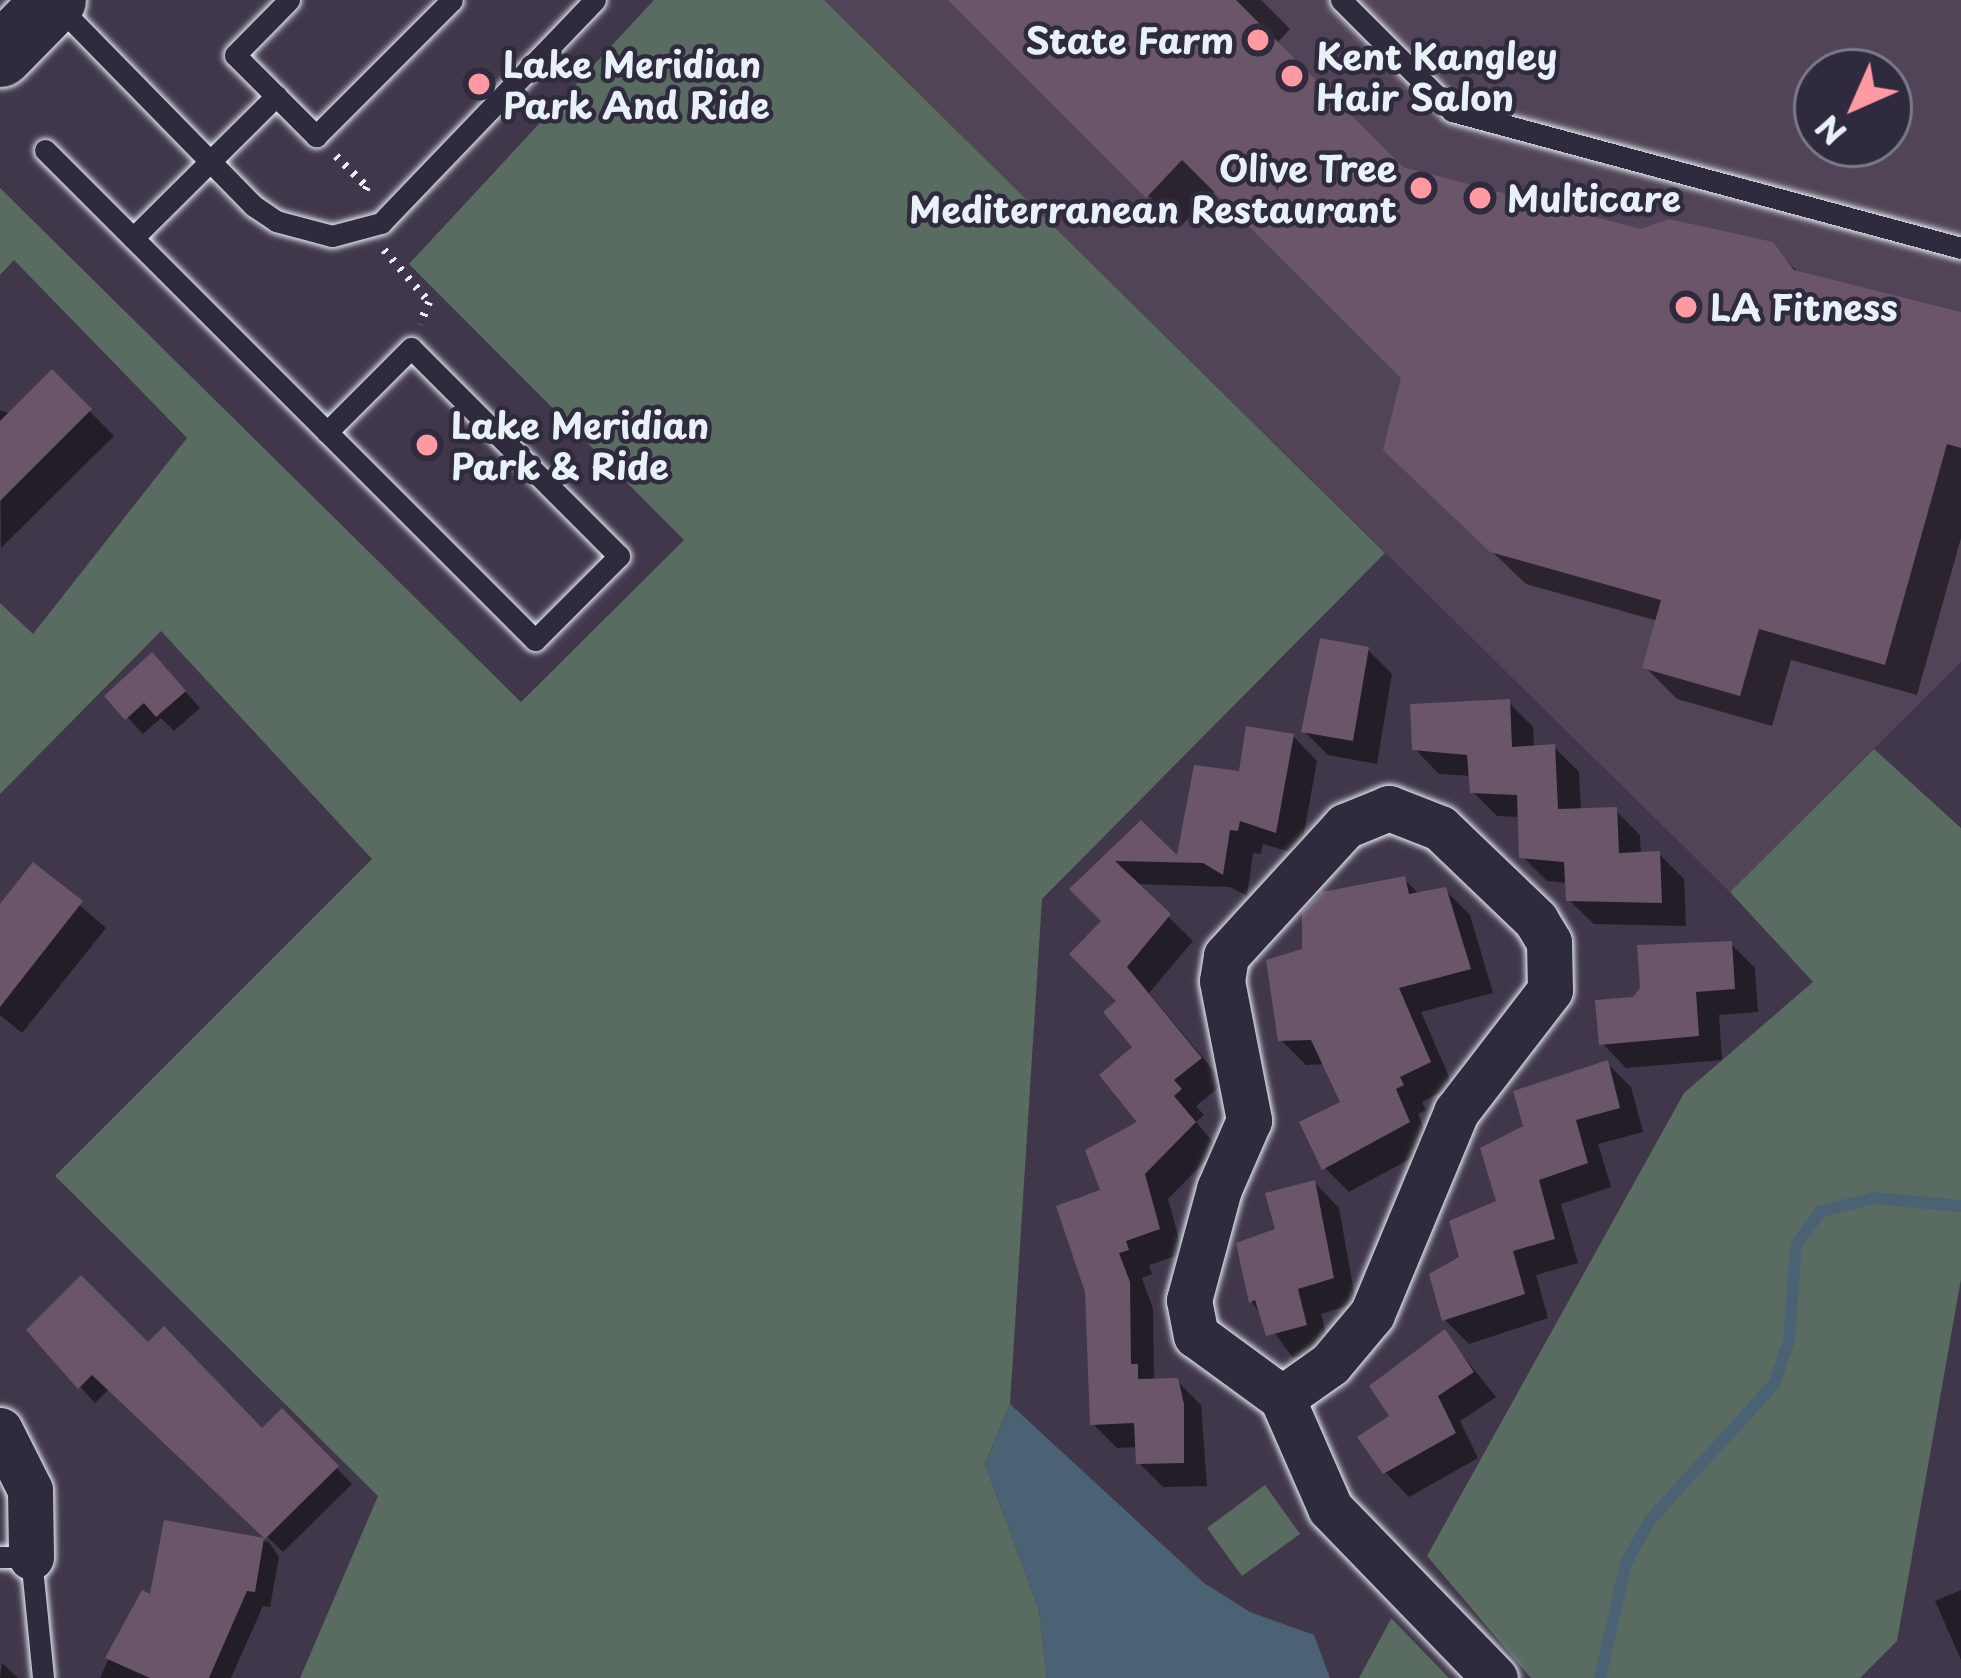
<!DOCTYPE html>
<style>
body{margin:0}
#map{position:relative;width:1961px;height:1678px;overflow:hidden;background:#41374a;font-family:"Playpen Sans",sans-serif}
div>[style]{position:absolute}
.built>*{inset:0;background:#514456}
.green>*{inset:0;background:#5a6b62}
.water>*{inset:0;background:#4b6275}
.shadow>*{inset:0;background:#0007}
.stream>*{height:12px;margin:-6px;padding:0 6px;transform-origin:6px;border-radius:6px;background:#4b6275}
.building>*{inset:0;background:#6b5569}
.path>*{height:8px;margin-top:-4px;transform-origin:0;background:repeating-linear-gradient(90deg,#e8f1f8 0 3px,transparent 0 12px)}
.roads{filter:drop-shadow(0 0 3px #e8f1f8) drop-shadow(0 0 3px #e8f1f8)}
.lane>*{height:21px;margin:-10.5px;padding:0 10.5px;transform-origin:10.5px;border-radius:10.5px;background:#2f2a3d}
.street>*{height:45px;margin:-22.5px;padding:0 22.5px;transform-origin:22.5px;border-radius:22.5px;background:#2f2a3d}
.secondary>*{height:63px;margin:-31.5px;padding:0 31.5px;transform-origin:31.5px;border-radius:31.5px;background:#2f2a3d}
.dots>*{width:33px;height:33px;translate:-50% -50%;box-sizing:border-box;border:6px solid #2f2a3d;border-radius:50%}
span{translate:-50% -50%;white-space:nowrap;text-align:center;line-height:1.15;-webkit-text-stroke:9px #2f2a3d;paint-order:stroke}
.poi-label{font-size:36px;color:#e8f1f8;font-weight:700}
.right{translate:-100% -50%;text-align:right}
.left{translate:0 -50%;text-align:left}
.north{position:absolute;left:1793px;top:48px;width:120px;height:120px;box-sizing:border-box;background:#2f2a3d;border:3px solid #797a88;border-radius:50%;rotate:225deg;font-size:33px;font-weight:700;line-height:48px;text-align:center;color:#e8f1f8}
.north::after{content:'';display:block;margin:auto;width:42px;height:54px;background:#ff9aa2;clip-path:polygon(50% 0,100% 100%,50% 72%,0 100%)}
</style>
<div id="map">
<div class="built">
<i style="clip-path:polygon(evenodd,824px 0,1961px 0,1961px 662px,1730px 892px,824px 0,1817px 72px,1889px 72px,1889px 144px,1817px 144px,1817px 72px)"></i>
</div>
<div class="green">
<i style="clip-path:polygon(654px 0,824px 0,1385px 553px,1042px 899px,1010px 1404px,985px 1464px,1039px 1610px,1047px 1678px,300px 1678px,378px 1496px,55px 1176px,372px 859px,161px 631px,0 794px,0 603px,33px 634px,187px 438px,14px 260px,0 275px,0 188px,521px 702px,684px 540px,409px 264px)"></i>
<i style="clip-path:polygon(1874px 749px,1961px 828px,1961px 1279px,1897px 1641px,1860px 1678px,1531px 1678px,1427px 1556px,1684px 1093px,1813px 982px,1730px 892px)"></i>
<i style="clip-path:polygon(1265px 1485px,1300px 1534px,1242px 1576px,1207px 1528px)"></i>
<i style="clip-path:polygon(1391px 1619px,1392px 1619px,1449px 1678px,1359px 1678px)"></i>
</div>
<div class="water">
<i style="clip-path:polygon(1010px 1404px,1204px 1583px,1250px 1612px,1314px 1635px,1330px 1678px,1047px 1678px,1039px 1610px,985px 1464px)"></i>
</div>
<div class="shadow">
<i style="clip-path:polygon(963px 0,1261px 0,1290px 29px,1276px 44px,1402px 169px,1641px 232px,1771px 245px,1801px 275px,1961px 315px,1961px 538px,1917px 695px,1791px 660px,1772px 726px,1677px 699px,1645px 667px,1658px 621px,1526px 584px,1419px 482px,1405px 378px,1216px 190px,1180px 227px,957px 6px)"></i>
<i style="clip-path:polygon(52px 373px,114px 436px,1px 548px,0 410px,11px 414px)"></i>
<i style="clip-path:polygon(1368px 650px,1392px 674px,1377px 764px,1328px 755px,1304px 731px)"></i>
<i style="clip-path:polygon(168px 672px,200px 708px,174px 731px,161px 718px,143px 734px,108px 696px)"></i>
<i style="clip-path:polygon(1508px 702px,1533px 727px,1534px 748px,1554px 747px,1579px 772px,1581px 812px,1616px 811px,1640px 835px,1641px 855px,1659px 854px,1684px 879px,1686px 926px,1594px 924px,1569px 900px,1568px 883px,1547px 881px,1522px 856px,1521px 817px,1497px 816px,1472px 791px,1472px 776px,1439px 774px,1415px 749px)"></i>
<i style="clip-path:polygon(1293px 736px,1317px 761px,1300px 855px,1263px 844px,1261px 854px,1253px 853px,1247px 896px,1230px 887px,1135px 884px,1193px 941px,1149px 993px,1224px 1083px,1196px 1106px,1204px 1115px,1196px 1122px,1218px 1148px,1168px 1199px,1183px 1254px,1149px 1265px,1152px 1274px,1142px 1278px,1153px 1309px,1154px 1381px,1177px 1381px,1201px 1405px,1207px 1486px,1163px 1487px,1138px 1462px,1138px 1447px,1117px 1448px,1093px 1424px,1104px 1192px,1142px 1123px,1136px 1047px,1105px 921px,1073px 889px,1141px 825px,1179px 861px,1242px 775px)"></i>
<i style="clip-path:polygon(34px 866px,106px 928px,22px 1033px,0 1015px,0 909px)"></i>
<i style="clip-path:polygon(1404px 879px,1420px 895px,1445px 890px,1470px 915px,1493px 993px,1421px 1012px,1453px 1086px,1422px 1102px,1426px 1110px,1418px 1114px,1432px 1147px,1349px 1192px,1325px 1168px,1344px 1104px,1325px 1064px,1306px 1065px,1281px 1040px,1305px 951px)"></i>
<i style="clip-path:polygon(1731px 944px,1755px 968px,1758px 1012px,1719px 1015px,1722px 1060px,1626px 1068px,1602px 1043px,1635px 1000px)"></i>
<i style="clip-path:polygon(1607px 1063px,1631px 1087px,1643px 1132px,1598px 1144px,1611px 1187px,1561px 1204px,1578px 1263px,1536px 1275px,1548px 1318px,1469px 1344px,1445px 1320px,1463px 1258px,1500px 1203px,1526px 1128px)"></i>
<i style="clip-path:polygon(1315px 1183px,1339px 1208px,1356px 1303px,1321px 1314px,1330px 1349px,1293px 1358px,1251px 1301px,1278px 1231px)"></i>
<i style="clip-path:polygon(30px 1330px,148px 1346px,263px 1432px,282px 1413px,352px 1484px,283px 1552px,110px 1388px,95px 1403px)"></i>
<i style="clip-path:polygon(1445px 1333px,1496px 1397px,1460px 1421px,1478px 1458px,1409px 1497px,1385px 1472px,1393px 1417px)"></i>
<i style="clip-path:polygon(166px 1523px,269px 1542px,279px 1557px,270px 1607px,263px 1606px,231px 1678px,100px 1678px,123px 1625px,152px 1598px)"></i>
<i style="clip-path:polygon(1961px 1590px,1961px 1660px,1935px 1601px)"></i>
<i style="clip-path:polygon(2px 1663px,18px 1678px,0 1678px)"></i>
</div>
<div class="stream">
<i style="left:1600px;top:1678px;width:118px;rotate:-77.3deg"></i>
<i style="left:1626px;top:1563px;width:49px;rotate:-60.8deg"></i>
<i style="left:1650px;top:1520px;width:184px;rotate:-47.6deg"></i>
<i style="left:1774px;top:1384px;width:46px;rotate:-71.2deg"></i>
<i style="left:1789px;top:1340px;width:95px;rotate:-85.8deg"></i>
<i style="left:1796px;top:1245px;width:41px;rotate:-54deg"></i>
<i style="left:1820px;top:1212px;width:55px;rotate:-14.8deg"></i>
<i style="left:1873px;top:1198px;width:88px;rotate:5.2deg"></i>
</div>
<div class="building">
<i style="clip-path:polygon(948px 0,1236px 0,1403px 167px,1641px 229px,1669px 219px,1773px 242px,1794px 270px,1961px 312px,1961px 448px,1947px 444px,1885px 665px,1759px 629px,1740px 696px,1642px 668px,1661px 600px,1490px 552px,1383px 450px,1401px 378px,1182px 160px,1146px 198px)"></i>
<i style="clip-path:polygon(52px 369px,92px 409px,0 501px,0 421px)"></i>
<i style="clip-path:polygon(1320px 638px,1369px 647px,1353px 741px,1301px 732px)"></i>
<i style="clip-path:polygon(152px 652px,186px 691px,156px 717px,144px 703px,125px 720px,104px 696px)"></i>
<i style="clip-path:polygon(1510px 699px,1512px 747px,1555px 744px,1558px 809px,1617px 807px,1619px 853px,1660px 851px,1662px 903px,1566px 901px,1564px 862px,1519px 858px,1517px 795px,1470px 793px,1467px 755px,1412px 750px,1410px 704px)"></i>
<i style="clip-path:polygon(1246px 726px,1294px 734px,1276px 833px,1240px 821px,1238px 831px,1230px 830px,1223px 875px,1203px 863px,1115px 861px,1171px 914px,1127px 967px,1202px 1058px,1174px 1080px,1182px 1089px,1174px 1096px,1196px 1122px,1145px 1174px,1160px 1229px,1126px 1241px,1129px 1250px,1119px 1253px,1130px 1282px,1131px 1364px,1138px 1364px,1138px 1379px,1178px 1378px,1184px 1404px,1184px 1463px,1136px 1464px,1134px 1423px,1090px 1425px,1085px 1292px,1056px 1206px,1100px 1190px,1085px 1150px,1137px 1122px,1099px 1075px,1132px 1047px,1103px 1012px,1116px 1001px,1069px 954px,1101px 921px,1069px 889px,1141px 820px,1177px 855px,1194px 765px,1239px 771px)"></i>
<i style="clip-path:polygon(33px 862px,83px 901px,0 1007px,0 904px)"></i>
<i style="clip-path:polygon(1405px 876px,1409px 894px,1446px 887px,1471px 969px,1399px 988px,1431px 1062px,1400px 1077px,1404px 1085px,1396px 1089px,1410px 1122px,1322px 1170px,1299px 1122px,1340px 1102px,1311px 1040px,1278px 1041px,1266px 960px,1302px 949px,1302px 912px,1322px 892px)"></i>
<i style="clip-path:polygon(1732px 941px,1735px 989px,1696px 992px,1699px 1036px,1599px 1045px,1595px 1000px,1633px 997px,1640px 988px,1637px 945px)"></i>
<i style="clip-path:polygon(1608px 1060px,1620px 1108px,1576px 1120px,1588px 1163px,1539px 1180px,1555px 1239px,1513px 1251px,1525px 1294px,1442px 1321px,1429px 1274px,1459px 1257px,1449px 1221px,1496px 1201px,1480px 1148px,1523px 1126px,1513px 1091px)"></i>
<i style="clip-path:polygon(1315px 1180px,1334px 1278px,1298px 1289px,1307px 1325px,1266px 1336px,1255px 1300px,1249px 1303px,1236px 1243px,1275px 1229px,1265px 1193px)"></i>
<i style="clip-path:polygon(81px 1275px,148px 1342px,164px 1326px,262px 1428px,282px 1408px,339px 1466px,265px 1539px,92px 1375px,78px 1389px,26px 1330px)"></i>
<i style="clip-path:polygon(1445px 1329px,1474px 1372px,1438px 1396px,1456px 1433px,1383px 1474px,1357px 1437px,1389px 1416px,1369px 1386px)"></i>
<i style="clip-path:polygon(164px 1520px,264px 1538px,255px 1592px,247px 1591px,209px 1678px,150px 1678px,105px 1658px,142px 1590px,150px 1594px)"></i>
</div>
<div class="path">
<i style="left:336px;top:156px;width:44px;rotate:45deg"></i>
<i style="left:367px;top:187px;width:7px;rotate:117deg"></i>
<i style="left:384px;top:250px;width:69px;rotate:49.1deg"></i>
<i style="left:429px;top:302px;width:24px;rotate:112deg"></i>
</div>
<div class="roads">
<div class="lane">
<i style="left:289px;top:0;width:77px;rotate:134.5deg"></i>
<i style="left:235px;top:55px;width:115px;rotate:45deg"></i>
<i style="left:316px;top:136px;width:192px;rotate:-45deg"></i>
<i style="left:1341px;top:0;width:157px;rotate:45deg"></i>
<i style="left:1452px;top:111px;width:527px;rotate:15.06deg"></i>
<i style="left:58px;top:6px;width:280px;rotate:45.6deg"></i>
<i style="left:254px;top:206px;width:27px;rotate:34deg"></i>
<i style="left:276px;top:221px;width:58px;rotate:15deg"></i>
<i style="left:332px;top:236px;width:51px;rotate:-14.9deg"></i>
<i style="left:381px;top:223px;width:309px;rotate:-46.2deg"></i>
<i style="left:45px;top:150px;width:693px;rotate:45deg"></i>
<i style="left:535px;top:640px;width:119px;rotate:-45deg"></i>
<i style="left:619px;top:556px;width:294px;rotate:-135deg"></i>
<i style="left:411px;top:348px;width:119px;rotate:135deg"></i>
<i style="left:133px;top:238px;width:202px;rotate:-44.8deg"></i>
<i style="left:0;top:1557px;width:31px"></i>
<i style="left:31px;top:1557px;width:122px;rotate:84.3deg"></i>
</div>
<div class="street">
<i style="left:1282px;top:1398px;width:59px;rotate:-35.3deg"></i>
<i style="left:1330px;top:1364px;width:65px;rotate:-50deg"></i>
<i style="left:1372px;top:1314px;width:219px;rotate:-67.4deg"></i>
<i style="left:1456px;top:1112px;width:154px;rotate:-52.4deg"></i>
<i style="left:1550px;top:990px;width:48px;rotate:-91.2deg"></i>
<i style="left:1549px;top:942px;width:26px;rotate:-121deg"></i>
<i style="left:1536px;top:920px;width:133px;rotate:-136.2deg"></i>
<i style="left:1440px;top:828px;width:55px;rotate:-158.6deg"></i>
<i style="left:1389px;top:808px;width:48px;rotate:157.8deg"></i>
<i style="left:1345px;top:826px;width:176px;rotate:132.5deg"></i>
<i style="left:1226px;top:956px;width:25px;rotate:99deg"></i>
<i style="left:1222px;top:981px;width:142px;rotate:79deg"></i>
<i style="left:1249px;top:1120px;width:75px;rotate:113.5deg"></i>
<i style="left:1219px;top:1189px;width:115px;rotate:105.1deg"></i>
<i style="left:1189px;top:1300px;width:36px;rotate:79deg"></i>
<i style="left:1196px;top:1335px;width:107px;rotate:36.2deg"></i>
<i style="left:1282px;top:1398px;width:120px;rotate:66.4deg"></i>
<i style="left:1330px;top:1508px;width:237px;rotate:45.9deg"></i>
<i style="left:0;top:1430px;width:67px;rotate:63.4deg"></i>
<i style="left:30px;top:1490px;width:67px;rotate:89.1deg"></i>
</div>
<div class="secondary">
<i style="left:0;top:55px;width:77px;rotate:-45.5deg"></i>
</div>
</div>
<div class="dots">
<i style="left:1258px;top:40px;background:#ff9aa2"></i>
<i style="left:1292px;top:76px;background:#ff9aa2"></i>
<i style="left:479px;top:84px;background:#ff9aa2"></i>
<i style="left:1421px;top:188px;background:#ff9aa2"></i>
<i style="left:1480px;top:198px;background:#ff9aa2"></i>
<i style="left:1686px;top:307px;background:#ff9aa2"></i>
<i style="left:427px;top:445px;background:#ff9aa2"></i>
</div>
<div class="poi-label">
<span class="right" style="left:1234px;top:40px">State Farm</span>
<span class="left" style="left:1316px;top:76px">Kent Kangley<br>Hair Salon</span>
<span class="left" style="left:503px;top:84px">Lake Meridian<br>Park And Ride</span>
<span class="right" style="left:1397px;top:188px">Olive Tree<br>Mediterranean Restaurant</span>
<span class="left" style="left:1507px;top:198px">Multicare</span>
<span class="left" style="left:1710px;top:307px">LA Fitness</span>
<span class="left" style="left:451px;top:445px">Lake Meridian<br>Park &amp; Ride</span>
</div>
<div class="north">N</div>
</div>
